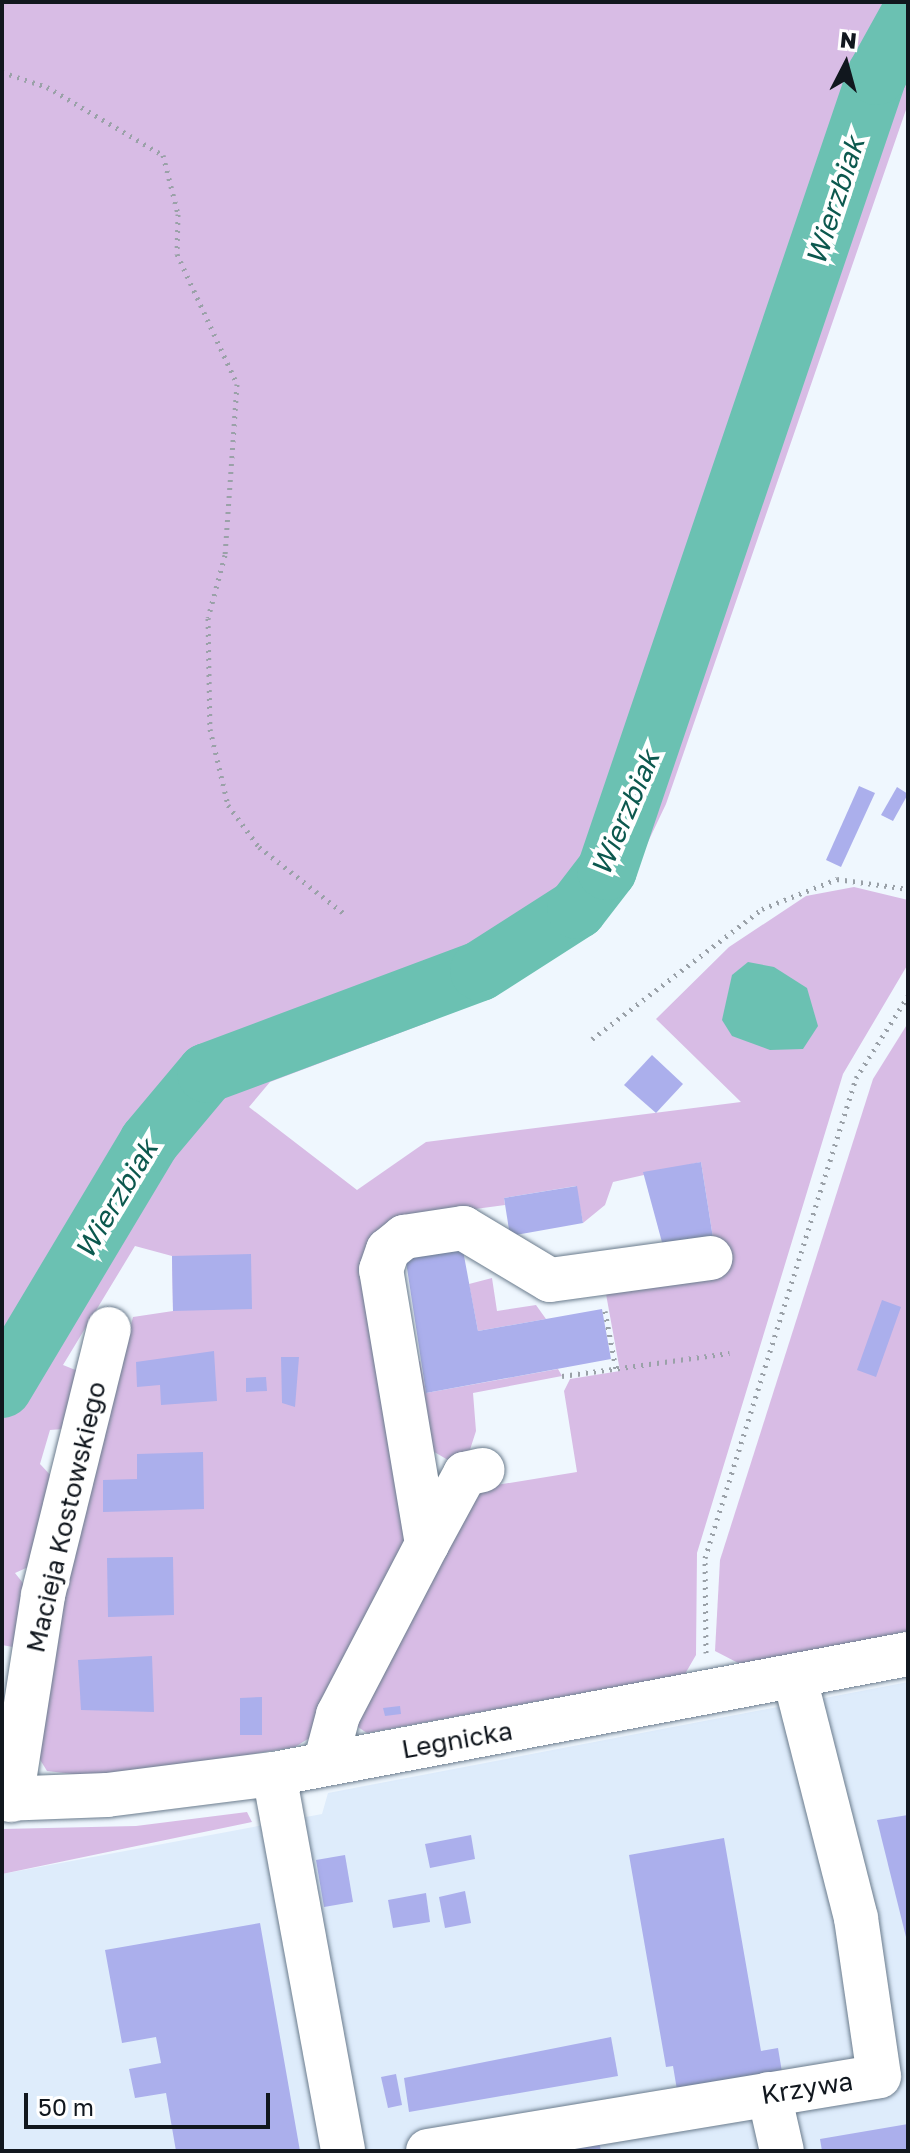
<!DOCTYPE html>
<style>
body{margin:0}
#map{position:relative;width:910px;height:2153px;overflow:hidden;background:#eff7fe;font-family:"Golos Text",sans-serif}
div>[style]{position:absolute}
.built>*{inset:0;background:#deecfb}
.green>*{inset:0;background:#d8bce5}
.water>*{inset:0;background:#6bc1b2}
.river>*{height:60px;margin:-30px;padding:0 30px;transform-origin:30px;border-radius:30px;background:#6bc1b2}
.building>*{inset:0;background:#abafec}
.path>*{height:5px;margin-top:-2.5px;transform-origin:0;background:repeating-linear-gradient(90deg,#9aa1a8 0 2px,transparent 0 8px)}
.roads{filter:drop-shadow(0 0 2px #6b7c8d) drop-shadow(0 0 2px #6b7c8d)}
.minor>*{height:44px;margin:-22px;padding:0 22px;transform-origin:22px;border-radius:22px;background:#fff}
span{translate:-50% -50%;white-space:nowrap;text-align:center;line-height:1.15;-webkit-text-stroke:8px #fff;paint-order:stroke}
.street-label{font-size:26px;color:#11171e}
.water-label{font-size:28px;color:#0c584e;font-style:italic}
.frame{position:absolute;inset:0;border:4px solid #11171e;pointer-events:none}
.north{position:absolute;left:806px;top:24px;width:80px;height:80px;-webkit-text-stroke:6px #fff;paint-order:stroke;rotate:6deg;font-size:22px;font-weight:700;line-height:32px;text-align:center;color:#11171e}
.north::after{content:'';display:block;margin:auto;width:28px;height:36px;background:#11171e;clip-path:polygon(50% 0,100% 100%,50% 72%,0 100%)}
.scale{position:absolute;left:24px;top:2093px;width:246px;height:36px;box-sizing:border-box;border:4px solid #11171e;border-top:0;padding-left:10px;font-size:24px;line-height:28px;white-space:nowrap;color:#11171e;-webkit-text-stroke:6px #fff;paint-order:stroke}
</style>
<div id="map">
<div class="built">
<i style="clip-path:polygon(908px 1682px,908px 2151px,2px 2151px,2px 1874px,322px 1814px,328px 1793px)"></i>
</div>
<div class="green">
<i style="clip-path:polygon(2px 2px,905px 2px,881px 32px,857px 92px,627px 795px,590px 879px,536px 928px,484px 957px,271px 1033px,175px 1082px,2px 1348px)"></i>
<i style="clip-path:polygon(908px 37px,908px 104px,666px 804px,638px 863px,607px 913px,531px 972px,434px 1020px,270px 1082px,249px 1107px,357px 1190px,426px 1142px,741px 1102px,656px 1019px,729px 947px,806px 896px,854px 887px,908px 900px,908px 964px,843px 1074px,697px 1553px,696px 1655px,685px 1674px,367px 1733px,352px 1723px,472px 1489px,577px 1472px,564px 1391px,570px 1379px,620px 1371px,606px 1294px,713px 1238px,701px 1162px,613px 1182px,605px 1205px,583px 1223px,576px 1186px,504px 1198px,505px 1205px,401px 1219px,417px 1546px,311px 1737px,295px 1747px,108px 1778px,47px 1771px,39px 1758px,58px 1602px,133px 1317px,173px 1311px,172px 1256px,135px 1246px,63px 1365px,83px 1373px,77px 1428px,50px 1430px,40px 1464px,55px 1480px,37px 1563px,15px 1573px,30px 1592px,18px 1648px,2px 1645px,2px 1422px,13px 1385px,210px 1084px,235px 1069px,482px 981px,555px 941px,606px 892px,641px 822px,703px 621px)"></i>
<i style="clip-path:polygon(908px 1023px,908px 1631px,744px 1666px,715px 1651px,720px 1560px,873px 1079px)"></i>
<i style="clip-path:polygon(492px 1278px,497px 1311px,536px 1305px,546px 1319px,478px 1331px,469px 1284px)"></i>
<i style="clip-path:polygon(420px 1361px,426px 1393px,558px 1369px,562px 1376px,473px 1393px,476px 1431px,467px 1459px,453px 1463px,426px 1447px,407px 1365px)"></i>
<i style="clip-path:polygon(247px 1812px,252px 1822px,2px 1874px,2px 1829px,136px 1826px)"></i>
</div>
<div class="water">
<i style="clip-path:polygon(748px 962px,774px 967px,807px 988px,818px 1026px,803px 1049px,770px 1050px,732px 1036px,722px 1020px,732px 975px)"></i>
</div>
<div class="river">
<i style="left:2px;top:1388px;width:287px;rotate:-59.1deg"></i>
<i style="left:149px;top:1142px;width:90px;rotate:-50deg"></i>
<i style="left:207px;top:1073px;width:291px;rotate:-20.5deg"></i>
<i style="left:480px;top:971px;width:115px;rotate:-32.6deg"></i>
<i style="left:577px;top:909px;width:49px;rotate:-52.4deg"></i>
<i style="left:607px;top:870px;width:840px;rotate:-71.24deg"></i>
<i style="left:877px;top:75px;width:64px;rotate:-61deg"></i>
</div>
<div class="building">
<i style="clip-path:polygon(859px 786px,875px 793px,841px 867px,826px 860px)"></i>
<i style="clip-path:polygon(897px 787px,908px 794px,893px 821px,881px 815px)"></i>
<i style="clip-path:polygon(652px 1055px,683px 1084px,656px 1113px,624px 1085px)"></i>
<i style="clip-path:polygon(701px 1162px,713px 1238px,663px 1246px,643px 1172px)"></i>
<i style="clip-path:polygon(577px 1186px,583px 1223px,510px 1236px,504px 1198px)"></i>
<i style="clip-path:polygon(462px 1245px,478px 1331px,602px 1309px,611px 1359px,426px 1393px,405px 1255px)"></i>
<i style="clip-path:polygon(251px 1254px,252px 1309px,173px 1311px,172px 1256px)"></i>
<i style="clip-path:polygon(882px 1300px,901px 1307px,876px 1377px,857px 1370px)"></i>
<i style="clip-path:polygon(214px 1351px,217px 1401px,161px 1405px,160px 1385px,137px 1387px,136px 1362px)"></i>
<i style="clip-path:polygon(281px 1357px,299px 1357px,295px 1407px,282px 1403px)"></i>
<i style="clip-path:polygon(266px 1377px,267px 1391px,246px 1392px,246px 1378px)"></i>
<i style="clip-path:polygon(203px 1452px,204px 1509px,103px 1512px,103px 1480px,137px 1479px,137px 1454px)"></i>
<i style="clip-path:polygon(173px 1557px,174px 1615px,108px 1617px,107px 1558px)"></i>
<i style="clip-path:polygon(152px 1656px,154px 1712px,81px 1710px,78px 1660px)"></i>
<i style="clip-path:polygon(262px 1697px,262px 1735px,240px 1735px,240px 1698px)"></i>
<i style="clip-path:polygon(400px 1706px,401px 1714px,385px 1716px,383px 1708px)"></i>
<i style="clip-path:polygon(908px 1815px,908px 1937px,906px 1937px,877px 1820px)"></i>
<i style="clip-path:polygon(471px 1835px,475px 1859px,430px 1868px,425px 1844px)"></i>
<i style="clip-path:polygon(724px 1838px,761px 2051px,778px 2048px,783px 2078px,678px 2096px,673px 2066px,666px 2067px,629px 1855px)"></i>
<i style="clip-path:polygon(345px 1855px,353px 1902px,324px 1907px,316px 1860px)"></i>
<i style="clip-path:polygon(465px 1891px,471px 1923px,445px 1928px,439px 1897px)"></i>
<i style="clip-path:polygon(426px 1893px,430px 1922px,393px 1928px,388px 1900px)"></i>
<i style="clip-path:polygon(260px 1923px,300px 2151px,176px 2151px,166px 2093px,135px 2098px,129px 2069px,161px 2063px,156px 2037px,122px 2043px,105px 1950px)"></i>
<i style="clip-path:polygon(611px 2037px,618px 2076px,409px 2112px,404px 2078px)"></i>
<i style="clip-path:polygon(396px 2074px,402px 2105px,388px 2108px,381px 2077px)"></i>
<i style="clip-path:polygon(908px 2124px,908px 2151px,822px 2151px,820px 2139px)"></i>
<i style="clip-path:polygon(599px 2142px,601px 2151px,558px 2151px)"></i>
</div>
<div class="path">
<i style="left:2px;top:72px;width:47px;rotate:18.4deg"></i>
<i style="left:47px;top:87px;width:134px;rotate:30.4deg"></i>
<i style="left:163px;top:155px;width:61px;rotate:75.7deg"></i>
<i style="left:178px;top:214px;width:40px;rotate:91.4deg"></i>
<i style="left:177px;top:254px;width:143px;rotate:65.2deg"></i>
<i style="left:237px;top:384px;width:171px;rotate:94deg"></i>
<i style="left:225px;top:555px;width:65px;rotate:105.1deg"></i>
<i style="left:208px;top:618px;width:111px;rotate:89deg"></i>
<i style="left:210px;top:729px;width:78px;rotate:76.7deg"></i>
<i style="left:228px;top:805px;width:52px;rotate:53.6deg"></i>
<i style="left:259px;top:847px;width:110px;rotate:38deg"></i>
<i style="left:592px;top:1039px;width:214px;rotate:-37.4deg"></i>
<i style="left:762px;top:909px;width:81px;rotate:-21.8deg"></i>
<i style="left:837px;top:879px;width:72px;rotate:8deg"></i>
<i style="left:605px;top:1311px;width:59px;rotate:79.3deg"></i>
<i style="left:562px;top:1376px;width:169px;rotate:-7.8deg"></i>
<i style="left:706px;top:1653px;width:95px;rotate:-90.6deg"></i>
<i style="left:705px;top:1558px;width:503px;rotate:-72.54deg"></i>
<i style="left:856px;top:1078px;width:97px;rotate:-57.6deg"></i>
</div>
<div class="roads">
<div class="minor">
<i style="left:427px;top:1544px;width:278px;rotate:-99.5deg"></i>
<i style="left:381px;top:1270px;width:21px;rotate:-71deg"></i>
<i style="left:388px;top:1250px;width:21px;rotate:-39deg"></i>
<i style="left:404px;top:1237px;width:60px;rotate:-8.7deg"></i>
<i style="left:463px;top:1228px;width:101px;rotate:30.9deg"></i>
<i style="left:550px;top:1280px;width:162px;rotate:-7.8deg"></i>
<i style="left:325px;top:1764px;width:51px;rotate:-75.1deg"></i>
<i style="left:338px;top:1715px;width:193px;rotate:-62.5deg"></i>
<i style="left:427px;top:1544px;width:80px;rotate:-61.5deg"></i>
<i style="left:465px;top:1474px;width:18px;rotate:-13deg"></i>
<i style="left:274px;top:1774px;width:383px;rotate:79.6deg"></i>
<i style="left:2px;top:1799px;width:105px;rotate:-2.2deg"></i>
<i style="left:107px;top:1795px;width:168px;rotate:-7.2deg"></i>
<i style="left:274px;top:1774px;width:645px;rotate:-10.72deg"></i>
<i style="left:11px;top:1800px;width:207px;rotate:-81.1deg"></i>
<i style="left:43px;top:1595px;width:274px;rotate:-76.1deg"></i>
<i style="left:769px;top:2094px;width:58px;rotate:77.2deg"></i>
<i style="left:428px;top:2151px;width:457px;rotate:-9.4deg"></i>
<i style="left:879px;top:2076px;width:160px;rotate:-98.3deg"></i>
<i style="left:856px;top:1918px;width:248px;rotate:-104.3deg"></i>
</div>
</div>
<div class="street-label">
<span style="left:66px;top:1517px;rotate:-77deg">Macieja Kostowskiego</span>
<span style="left:457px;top:1740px;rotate:-10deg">Legnicka</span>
<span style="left:807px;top:2088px;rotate:-9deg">Krzywa</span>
</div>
<div class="water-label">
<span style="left:835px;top:201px;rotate:-72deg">Wierzbiak</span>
<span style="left:625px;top:813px;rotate:-67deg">Wierzbiak</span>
<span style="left:116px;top:1199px;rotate:-59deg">Wierzbiak</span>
</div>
<div class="frame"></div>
<div class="north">N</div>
<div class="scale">50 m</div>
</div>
